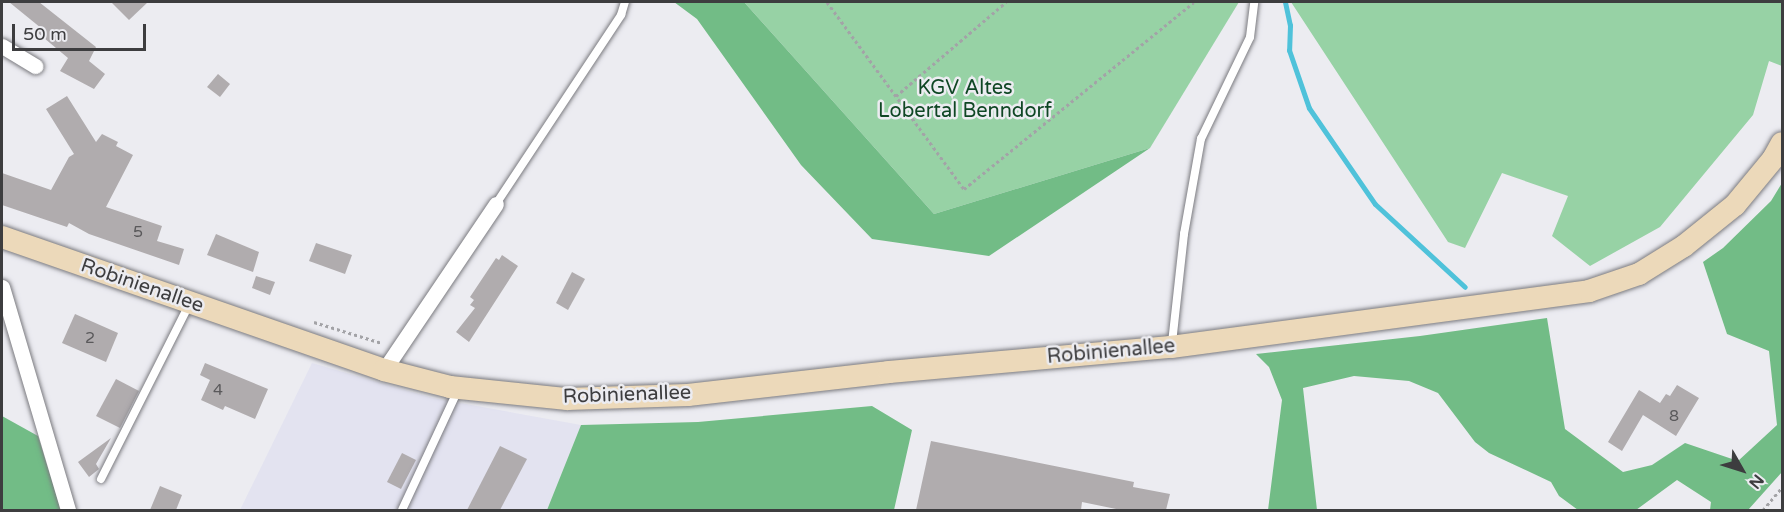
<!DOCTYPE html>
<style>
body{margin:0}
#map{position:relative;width:1784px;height:512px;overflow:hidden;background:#ececf1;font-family:"Varela Round",sans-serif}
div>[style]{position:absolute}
.built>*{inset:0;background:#e3e3f0}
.green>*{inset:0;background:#97d2a5}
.forest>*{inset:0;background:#72bc86}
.stream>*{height:5px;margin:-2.5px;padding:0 2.5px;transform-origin:2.5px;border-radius:2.5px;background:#4fc2da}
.building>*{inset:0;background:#b0acae}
.path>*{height:3px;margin-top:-1.5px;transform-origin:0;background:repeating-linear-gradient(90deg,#a3a3a7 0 3px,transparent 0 6px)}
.roads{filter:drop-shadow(0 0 2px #7b7b80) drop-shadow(0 0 2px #7b7b80)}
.lane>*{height:8px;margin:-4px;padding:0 4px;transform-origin:4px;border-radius:4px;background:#fff}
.street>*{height:15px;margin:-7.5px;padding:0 7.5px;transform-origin:7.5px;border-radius:7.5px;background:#fff}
.secondary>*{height:22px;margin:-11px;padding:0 11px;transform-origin:11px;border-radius:11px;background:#ecd9ba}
span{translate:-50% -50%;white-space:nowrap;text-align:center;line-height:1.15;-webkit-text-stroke:5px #ececf1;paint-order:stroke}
.number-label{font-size:16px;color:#5a595b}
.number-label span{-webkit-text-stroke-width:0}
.park-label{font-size:20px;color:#0f4724}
.street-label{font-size:20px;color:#3d3d3f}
.frame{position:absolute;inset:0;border:3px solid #3d3d3f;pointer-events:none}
.north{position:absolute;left:1712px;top:440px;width:60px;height:60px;-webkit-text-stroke:4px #ececf1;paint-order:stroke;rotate:129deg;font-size:16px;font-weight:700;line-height:24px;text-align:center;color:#3d3d3f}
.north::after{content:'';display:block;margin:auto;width:21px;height:27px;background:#3d3d3f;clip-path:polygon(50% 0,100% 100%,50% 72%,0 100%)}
.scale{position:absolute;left:12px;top:24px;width:134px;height:27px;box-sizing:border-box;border:3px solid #3d3d3f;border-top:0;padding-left:8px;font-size:18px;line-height:21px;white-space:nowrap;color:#3d3d3f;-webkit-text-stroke:4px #ececf1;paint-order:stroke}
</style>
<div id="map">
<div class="built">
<i style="clip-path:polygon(312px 363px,433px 398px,581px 425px,547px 510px,240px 510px)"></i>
</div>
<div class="green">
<i style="clip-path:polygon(744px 2px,1239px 2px,1150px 148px,934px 214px)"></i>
<i style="clip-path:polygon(1291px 2px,1782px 2px,1782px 66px,1769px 61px,1753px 115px,1660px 227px,1590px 266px,1552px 236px,1568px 196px,1502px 173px,1465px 248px,1448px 242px)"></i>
</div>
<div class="forest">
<i style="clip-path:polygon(674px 2px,744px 2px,934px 214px,1150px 148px,989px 256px,872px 239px,801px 165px,697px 19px)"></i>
<i style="clip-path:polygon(1782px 183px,1782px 472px,1748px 510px,1710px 510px,1711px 502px,1677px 480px,1636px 510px,1578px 510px,1559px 496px,1551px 482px,1489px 453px,1475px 442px,1438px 393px,1409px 381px,1354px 376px,1303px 388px,1317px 510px,1268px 510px,1282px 400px,1269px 367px,1256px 354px,1420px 336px,1547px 318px,1565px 429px,1623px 472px,1652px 465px,1685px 443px,1738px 461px,1777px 425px,1769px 351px,1727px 334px,1703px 262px,1723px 248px,1771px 201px)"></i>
<i style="clip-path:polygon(872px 406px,912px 430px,894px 510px,547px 510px,581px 425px,698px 422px)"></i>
<i style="clip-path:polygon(2px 416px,38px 436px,61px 510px,2px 510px)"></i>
</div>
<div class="stream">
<i style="left:1285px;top:2px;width:24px;rotate:78deg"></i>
<i style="left:1290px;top:25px;width:25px;rotate:92deg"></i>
<i style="left:1289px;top:50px;width:61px;rotate:71deg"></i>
<i style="left:1309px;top:108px;width:116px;rotate:55.5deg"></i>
<i style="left:1375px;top:204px;width:122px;rotate:42.7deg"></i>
</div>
<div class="building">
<i style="clip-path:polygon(9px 2px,39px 2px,96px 47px,89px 61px,105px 74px,94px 89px,60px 71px,68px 58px,38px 33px,41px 28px)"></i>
<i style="clip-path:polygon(111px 2px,148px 2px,129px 20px)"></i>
<i style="clip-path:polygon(218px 74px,230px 84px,220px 97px,207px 87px)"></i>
<i style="clip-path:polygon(67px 96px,96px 142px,102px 134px,118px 142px,116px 146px,133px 155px,106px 207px,162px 226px,157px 241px,184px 249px,179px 265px,89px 234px,69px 223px,67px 227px,2px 205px,2px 173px,51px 190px,69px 157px,74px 154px,46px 109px)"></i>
<i style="clip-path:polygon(216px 234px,259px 252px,253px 272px,207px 255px)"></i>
<i style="clip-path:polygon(316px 243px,352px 255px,345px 274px,309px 261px)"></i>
<i style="clip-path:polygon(502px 255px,518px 266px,469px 342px,456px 332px,475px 308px,470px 305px,474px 300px,470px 297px,496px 258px,499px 260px)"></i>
<i style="clip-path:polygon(572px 272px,585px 279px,568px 310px,556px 303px)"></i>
<i style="clip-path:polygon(256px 276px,275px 282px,270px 295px,252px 288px)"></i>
<i style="clip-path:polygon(75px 314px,118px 333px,106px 362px,62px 343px)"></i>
<i style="clip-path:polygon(205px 363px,268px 389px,255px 419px,225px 406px,223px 410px,201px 400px,210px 380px,200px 375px)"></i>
<i style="clip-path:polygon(116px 379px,139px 391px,120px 428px,96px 416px)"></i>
<i style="clip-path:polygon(1677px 385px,1699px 398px,1676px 436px,1643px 415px,1622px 451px,1608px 442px,1639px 390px,1660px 403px,1666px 394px,1670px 396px)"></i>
<i style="clip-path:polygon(111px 438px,96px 464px,99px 469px,89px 477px,78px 462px)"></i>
<i style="clip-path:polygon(931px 441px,1134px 482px,1133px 487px,1170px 494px,1166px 510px,1121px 510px,1082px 502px,1081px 510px,916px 510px)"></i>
<i style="clip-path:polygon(500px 446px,527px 459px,500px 510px,467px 510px)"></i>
<i style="clip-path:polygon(402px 453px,416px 460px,401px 489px,387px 482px)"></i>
<i style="clip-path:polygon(160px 486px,182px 495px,176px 510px,150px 510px)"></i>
</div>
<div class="path">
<i style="left:827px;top:2px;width:232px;rotate:53.8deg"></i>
<i style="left:964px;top:189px;width:296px;rotate:-39.1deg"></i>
<i style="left:896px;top:96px;width:145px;rotate:-40.5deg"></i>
<i style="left:314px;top:322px;width:71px;rotate:17.2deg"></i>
<i style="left:1763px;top:510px;width:30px;rotate:-50deg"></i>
</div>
<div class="roads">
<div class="lane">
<i style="left:496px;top:204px;width:227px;rotate:-56.5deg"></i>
<i style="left:621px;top:15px;width:14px;rotate:-73deg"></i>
<i style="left:1172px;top:343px;width:110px;rotate:-83.7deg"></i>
<i style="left:1184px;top:234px;width:97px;rotate:-79.9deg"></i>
<i style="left:1201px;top:139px;width:113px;rotate:-64.3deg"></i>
<i style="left:1250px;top:37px;width:35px;rotate:-83deg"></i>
<i style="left:101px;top:479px;width:197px;rotate:-63.2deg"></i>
<i style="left:402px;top:510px;width:132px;rotate:-65deg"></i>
</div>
<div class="street">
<i style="left:2px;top:46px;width:39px;rotate:31deg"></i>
<i style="left:2px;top:287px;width:233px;rotate:73.5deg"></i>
<i style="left:384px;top:370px;width:200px;rotate:-56deg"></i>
</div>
<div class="secondary">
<i style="left:2px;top:237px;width:404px;rotate:19.2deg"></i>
<i style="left:384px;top:370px;width:68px;rotate:14.4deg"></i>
<i style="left:450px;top:387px;width:118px;rotate:5.9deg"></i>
<i style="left:567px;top:399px;width:121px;rotate:-1.9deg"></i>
<i style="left:688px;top:395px;width:202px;rotate:-6.5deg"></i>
<i style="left:889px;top:372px;width:283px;rotate:-5.1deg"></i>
<i style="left:1171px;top:347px;width:422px;rotate:-7.6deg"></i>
<i style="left:1589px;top:291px;width:53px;rotate:-18.8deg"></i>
<i style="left:1639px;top:274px;width:53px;rotate:-31.9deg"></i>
<i style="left:1684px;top:246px;width:65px;rotate:-38.8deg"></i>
<i style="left:1735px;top:205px;width:60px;rotate:-50.4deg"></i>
<i style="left:1773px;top:159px;width:18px;rotate:-61deg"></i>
</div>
</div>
<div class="number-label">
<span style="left:138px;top:232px">5</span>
<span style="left:90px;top:338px">2</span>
<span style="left:218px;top:390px">4</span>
<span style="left:1674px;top:416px">8</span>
</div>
<div class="park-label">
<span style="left:965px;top:100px">KGV Altes<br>Lobertal Benndorf</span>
</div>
<div class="street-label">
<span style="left:142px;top:286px;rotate:19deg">Robinienallee</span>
<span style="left:1111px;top:352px;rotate:-5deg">Robinienallee</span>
<span style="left:627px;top:395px;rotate:-2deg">Robinienallee</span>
</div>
<div class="frame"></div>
<div class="north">N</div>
<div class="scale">50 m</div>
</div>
